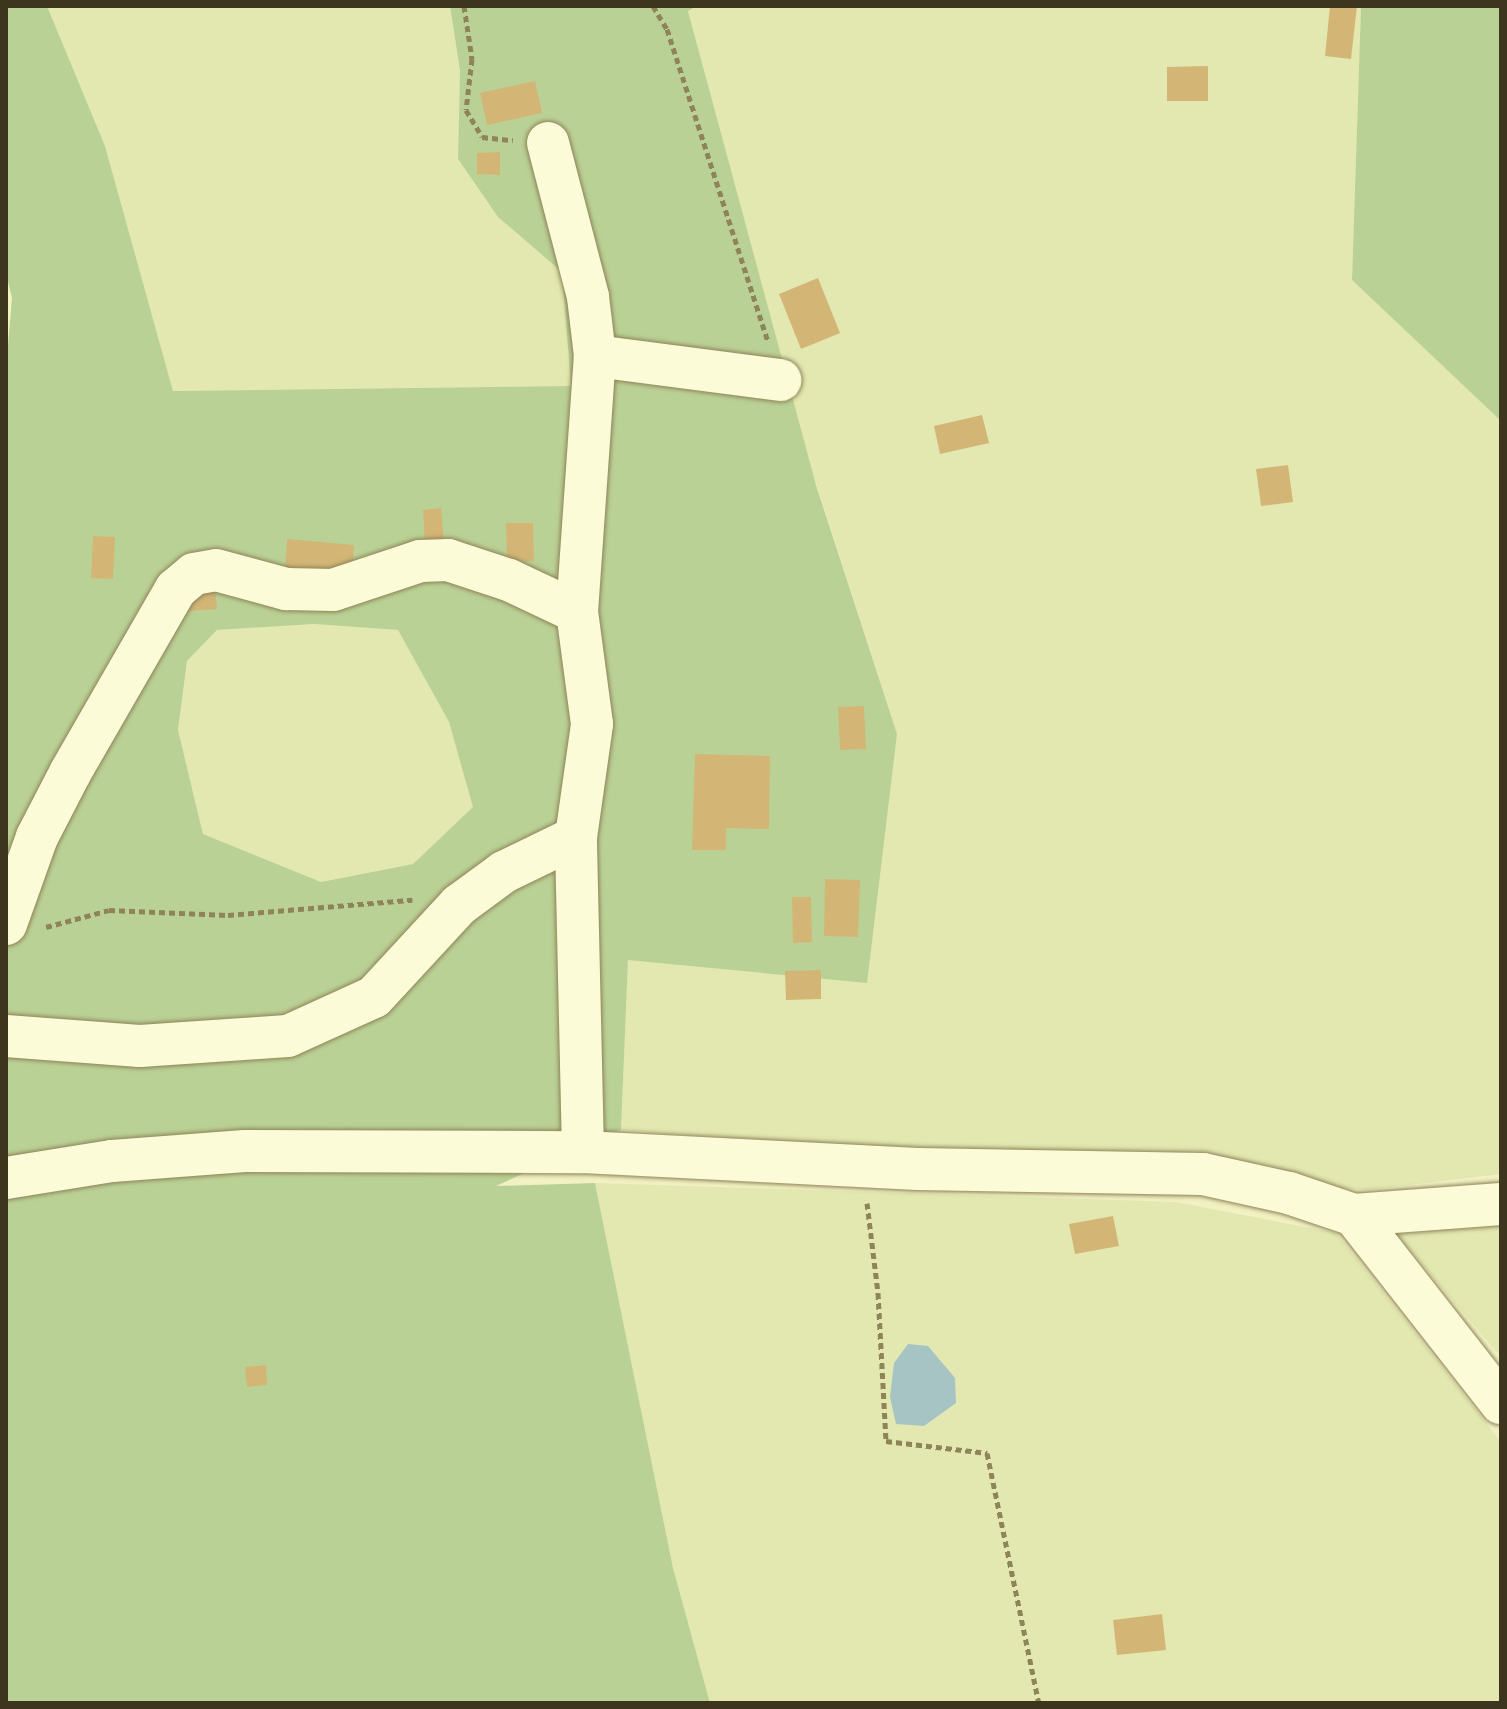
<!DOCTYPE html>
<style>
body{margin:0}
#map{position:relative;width:1507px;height:1709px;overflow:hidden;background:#f2f1c3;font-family:"Roboto Serif",serif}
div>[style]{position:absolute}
.farmland>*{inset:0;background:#e2e8b0}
.green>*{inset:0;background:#bad196}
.water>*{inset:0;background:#a6c4c4}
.building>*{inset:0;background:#d3b676}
.path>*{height:5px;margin-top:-2.5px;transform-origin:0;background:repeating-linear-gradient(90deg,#8e8458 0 6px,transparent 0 10px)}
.roads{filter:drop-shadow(0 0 2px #8e8458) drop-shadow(0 0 2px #8e8458)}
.minor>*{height:42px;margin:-21px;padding:0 21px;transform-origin:21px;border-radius:21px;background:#fbfbd8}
span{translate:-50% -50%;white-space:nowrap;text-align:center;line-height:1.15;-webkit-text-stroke:6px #f8f8d4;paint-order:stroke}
.frame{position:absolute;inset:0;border:8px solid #3d351d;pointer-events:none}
</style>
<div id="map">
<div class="farmland">
<i style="clip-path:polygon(47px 6px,450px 6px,460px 71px,458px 159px,498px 217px,562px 272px,572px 386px,173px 391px,105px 146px)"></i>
<i style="clip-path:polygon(697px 6px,1361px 6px,1352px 280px,1501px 421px,1501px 1174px,1367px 1190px,621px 1130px,628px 960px,897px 734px,802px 440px,688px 10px)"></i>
<i style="clip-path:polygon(314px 624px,398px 630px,449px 722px,474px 807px,413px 864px,321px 882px,203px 834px,178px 730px,187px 661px,217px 630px)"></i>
<i style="clip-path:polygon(595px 1183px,1176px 1202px,1336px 1233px,1501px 1442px,1501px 1703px,710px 1703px,673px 1568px)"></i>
<i style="clip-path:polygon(1501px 1223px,1501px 1357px,1396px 1234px)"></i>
</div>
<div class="green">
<i style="clip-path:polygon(evenodd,6px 6px,47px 6px,105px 146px,173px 391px,571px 386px,562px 272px,498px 217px,458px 159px,460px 71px,450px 6px,697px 6px,688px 11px,816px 485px,897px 734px,867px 983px,628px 960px,621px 1130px,496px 1186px,595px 1183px,673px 1568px,710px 1703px,6px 1703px,6px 369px,12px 298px,6px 274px,6px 6px,314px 624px,398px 630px,449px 722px,473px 807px,413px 864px,321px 882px,203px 834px,178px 730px,187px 661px,217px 630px,314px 624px)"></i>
<i style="clip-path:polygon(1361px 6px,1501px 6px,1501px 421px,1352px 280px)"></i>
</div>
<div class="water">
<i style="clip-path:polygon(908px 1344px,928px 1346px,955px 1378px,956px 1403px,924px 1426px,896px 1424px,890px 1397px,894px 1363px)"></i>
</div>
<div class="building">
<i style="clip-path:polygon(1330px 6px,1357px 6px,1351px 59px,1325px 56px)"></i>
<i style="clip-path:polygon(1208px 66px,1208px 101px,1167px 101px,1167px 67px)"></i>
<i style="clip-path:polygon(535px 81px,542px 113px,487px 125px,480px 93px)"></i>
<i style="clip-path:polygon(500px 152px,500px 175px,477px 174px,477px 153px)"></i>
<i style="clip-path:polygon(818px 278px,840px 333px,801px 349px,779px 294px)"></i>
<i style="clip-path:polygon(982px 415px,989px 443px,940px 454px,934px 426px)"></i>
<i style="clip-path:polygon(1288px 465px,1293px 502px,1261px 506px,1256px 469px)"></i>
<i style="clip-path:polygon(441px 508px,444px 542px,425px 543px,423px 510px)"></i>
<i style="clip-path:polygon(506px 523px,533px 523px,534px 561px,507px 562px)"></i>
<i style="clip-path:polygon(93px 536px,115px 537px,113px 579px,91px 578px)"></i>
<i style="clip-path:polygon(287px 539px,354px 545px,352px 576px,285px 570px)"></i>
<i style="clip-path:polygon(215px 587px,217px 609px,189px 611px,187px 590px)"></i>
<i style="clip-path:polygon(864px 706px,866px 749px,840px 750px,838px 707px)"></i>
<i style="clip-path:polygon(695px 754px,770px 756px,769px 829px,726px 828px,726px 850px,692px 850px)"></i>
<i style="clip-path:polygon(825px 879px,860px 880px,858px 937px,824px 936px)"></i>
<i style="clip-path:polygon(792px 897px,811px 897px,812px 942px,793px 943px)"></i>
<i style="clip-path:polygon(821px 970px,821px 999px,786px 1000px,785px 971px)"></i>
<i style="clip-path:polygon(1113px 1216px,1119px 1246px,1075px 1254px,1069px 1224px)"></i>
<i style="clip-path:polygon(266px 1365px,267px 1385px,247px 1387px,245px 1367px)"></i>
<i style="clip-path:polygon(1162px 1614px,1166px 1650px,1117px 1655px,1113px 1620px)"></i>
</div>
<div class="path">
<i style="left:464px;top:6px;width:54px;rotate:81.4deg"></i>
<i style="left:472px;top:59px;width:51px;rotate:96.7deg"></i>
<i style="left:466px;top:110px;width:31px;rotate:59deg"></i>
<i style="left:482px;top:137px;width:31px;rotate:6deg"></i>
<i style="left:653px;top:6px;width:27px;rotate:59deg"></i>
<i style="left:667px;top:29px;width:328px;rotate:72.1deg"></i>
<i style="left:46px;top:927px;width:65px;rotate:-15.1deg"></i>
<i style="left:109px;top:910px;width:119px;rotate:2.4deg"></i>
<i style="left:228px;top:915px;width:185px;rotate:-4.7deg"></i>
<i style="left:867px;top:1203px;width:91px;rotate:83deg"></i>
<i style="left:878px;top:1293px;width:148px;rotate:86.9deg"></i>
<i style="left:886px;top:1441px;width:102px;rotate:6.8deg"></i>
<i style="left:987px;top:1453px;width:255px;rotate:78.3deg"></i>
</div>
<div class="roads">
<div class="minor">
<i style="left:548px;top:143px;width:159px;rotate:75.4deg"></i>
<i style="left:588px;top:297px;width:59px;rotate:83.2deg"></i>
<i style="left:6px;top:924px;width:92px;rotate:-70.4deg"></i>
<i style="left:37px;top:837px;width:72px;rotate:-62.7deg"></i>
<i style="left:70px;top:773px;width:212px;rotate:-60.1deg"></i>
<i style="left:176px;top:589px;width:23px;rotate:-40deg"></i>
<i style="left:194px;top:574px;width:22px;rotate:-10deg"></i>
<i style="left:216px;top:570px;width:73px;rotate:15.2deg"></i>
<i style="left:286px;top:589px;width:47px;rotate:1.2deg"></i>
<i style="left:333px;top:590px;width:92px;rotate:-18.4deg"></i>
<i style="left:420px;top:561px;width:28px;rotate:-2deg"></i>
<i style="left:448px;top:560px;width:64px;rotate:18.2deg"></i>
<i style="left:509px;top:580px;width:75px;rotate:25.2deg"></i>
<i style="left:6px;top:1036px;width:134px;rotate:4.3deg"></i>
<i style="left:140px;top:1046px;width:148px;rotate:-3.9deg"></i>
<i style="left:288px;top:1036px;width:94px;rotate:-24.4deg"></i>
<i style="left:374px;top:997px;width:125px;rotate:-47.3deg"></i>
<i style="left:459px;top:905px;width:56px;rotate:-36.3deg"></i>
<i style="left:504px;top:872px;width:80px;rotate:-25.9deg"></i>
<i style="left:583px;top:1152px;width:315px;rotate:-91.3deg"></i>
<i style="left:576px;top:837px;width:114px;rotate:-81.9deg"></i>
<i style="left:592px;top:724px;width:113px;rotate:-97.6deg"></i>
<i style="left:577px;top:612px;width:257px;rotate:-86deg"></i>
<i style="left:595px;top:356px;width:187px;rotate:7.4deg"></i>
<i style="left:6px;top:1178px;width:107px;rotate:-9.1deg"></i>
<i style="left:112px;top:1161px;width:133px;rotate:-4.3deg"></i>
<i style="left:245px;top:1151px;width:338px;rotate:0.2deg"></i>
<i style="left:583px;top:1152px;width:335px;rotate:2.9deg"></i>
<i style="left:918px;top:1169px;width:285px;rotate:1deg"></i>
<i style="left:1203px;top:1174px;width:88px;rotate:12.5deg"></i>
<i style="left:1289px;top:1193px;width:69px;rotate:18.7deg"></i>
<i style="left:1354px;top:1215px;width:147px;rotate:-4.3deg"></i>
<i style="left:1354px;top:1215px;width:239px;rotate:52deg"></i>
</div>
</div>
<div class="frame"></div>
</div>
